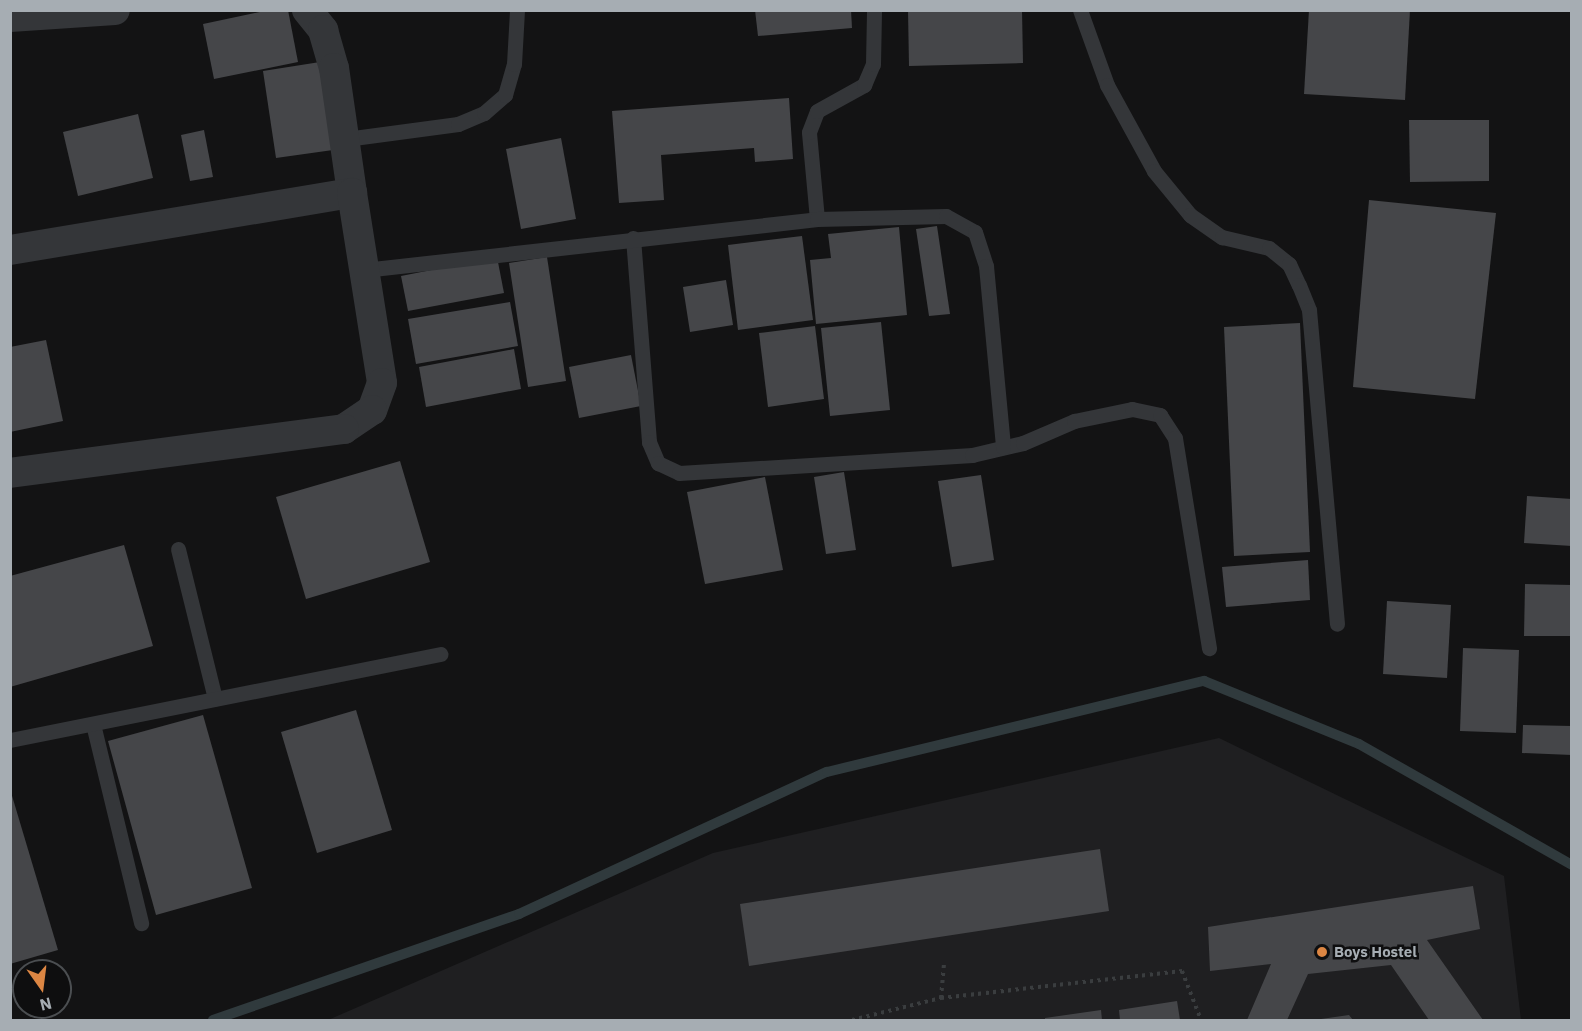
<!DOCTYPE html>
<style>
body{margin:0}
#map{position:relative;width:1582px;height:1031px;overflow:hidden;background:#131314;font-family:"IBM Plex Sans",sans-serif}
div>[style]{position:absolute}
.built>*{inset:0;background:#1f1f21}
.stream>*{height:10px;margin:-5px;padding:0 5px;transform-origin:5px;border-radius:5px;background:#303a3d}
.building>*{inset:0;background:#454649}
.path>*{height:4px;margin-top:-2px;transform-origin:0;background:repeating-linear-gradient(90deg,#3a3d3f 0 3px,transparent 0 7.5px)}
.lane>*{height:15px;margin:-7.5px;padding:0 7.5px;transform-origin:7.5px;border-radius:7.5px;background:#343639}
.street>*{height:30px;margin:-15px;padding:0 15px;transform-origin:15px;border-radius:15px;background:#343639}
.dots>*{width:16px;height:16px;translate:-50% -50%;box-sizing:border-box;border:3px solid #0e0e0f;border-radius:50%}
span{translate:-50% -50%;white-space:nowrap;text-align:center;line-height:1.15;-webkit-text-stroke:5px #0e0e0f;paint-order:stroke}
.poi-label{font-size:15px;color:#a6adb3;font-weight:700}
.left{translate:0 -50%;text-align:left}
.frame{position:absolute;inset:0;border:12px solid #a6adb3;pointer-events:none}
.north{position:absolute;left:12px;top:959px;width:60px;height:60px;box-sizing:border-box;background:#0e0e0f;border:2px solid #4b4e51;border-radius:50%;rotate:166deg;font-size:16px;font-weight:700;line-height:24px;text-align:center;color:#a6adb3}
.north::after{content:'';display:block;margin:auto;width:21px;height:27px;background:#dc8643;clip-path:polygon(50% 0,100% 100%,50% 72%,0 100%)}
</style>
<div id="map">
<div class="built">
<i style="clip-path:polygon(1219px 738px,1504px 876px,1521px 1020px,328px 1020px,713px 853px)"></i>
</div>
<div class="stream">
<i style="left:213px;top:1020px;width:324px;rotate:-19.1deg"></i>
<i style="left:519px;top:914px;width:339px;rotate:-24.8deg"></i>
<i style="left:827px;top:772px;width:388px;rotate:-13.6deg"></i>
<i style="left:1204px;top:681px;width:167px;rotate:22.1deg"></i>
<i style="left:1359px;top:744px;width:245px;rotate:29.6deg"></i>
</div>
<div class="building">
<i style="clip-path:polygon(269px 10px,288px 10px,298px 62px,214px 79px,203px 24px)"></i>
<i style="clip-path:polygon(755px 10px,851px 10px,852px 28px,758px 36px)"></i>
<i style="clip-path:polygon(908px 10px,1022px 10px,1023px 63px,909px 66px)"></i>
<i style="clip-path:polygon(1309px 10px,1410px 10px,1405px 100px,1304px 94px)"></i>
<i style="clip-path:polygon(320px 62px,333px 150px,276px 158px,263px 71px)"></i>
<i style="clip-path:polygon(789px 98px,793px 159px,755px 162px,754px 148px,661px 155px,664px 200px,619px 203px,612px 111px)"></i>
<i style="clip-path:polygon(138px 114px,153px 178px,78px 196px,63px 132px)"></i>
<i style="clip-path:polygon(1409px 120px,1489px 120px,1489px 181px,1410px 182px)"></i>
<i style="clip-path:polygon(204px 130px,213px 177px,190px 181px,181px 135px)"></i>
<i style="clip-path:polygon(561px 138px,576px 219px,521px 229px,506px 149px)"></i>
<i style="clip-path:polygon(1369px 200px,1496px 213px,1475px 399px,1353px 387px)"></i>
<i style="clip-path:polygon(937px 226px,950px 314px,929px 316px,916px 229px)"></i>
<i style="clip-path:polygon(899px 227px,907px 315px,816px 324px,810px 260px,831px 258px,828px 234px)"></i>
<i style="clip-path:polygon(802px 236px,813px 320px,738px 330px,728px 245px)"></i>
<i style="clip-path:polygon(497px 257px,504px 293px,408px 311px,401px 276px)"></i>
<i style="clip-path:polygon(547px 257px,566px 381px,528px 387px,509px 263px)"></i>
<i style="clip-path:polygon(726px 280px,733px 325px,690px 332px,683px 287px)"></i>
<i style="clip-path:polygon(510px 302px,518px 346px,416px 364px,408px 319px)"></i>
<i style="clip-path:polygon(881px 322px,890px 410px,830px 416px,821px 328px)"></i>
<i style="clip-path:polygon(1300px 323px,1310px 552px,1234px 556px,1224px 327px)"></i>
<i style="clip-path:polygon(815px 326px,824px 399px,768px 407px,759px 333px)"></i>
<i style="clip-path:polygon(46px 340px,63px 421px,10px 432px,10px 347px)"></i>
<i style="clip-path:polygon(514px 349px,521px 389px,426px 407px,419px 367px)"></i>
<i style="clip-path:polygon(631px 355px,641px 406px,579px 418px,569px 367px)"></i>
<i style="clip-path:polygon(400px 461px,430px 562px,306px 599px,276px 497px)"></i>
<i style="clip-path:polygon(844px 472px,856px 550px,826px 554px,814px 477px)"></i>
<i style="clip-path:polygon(981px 475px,994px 560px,952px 567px,938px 481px)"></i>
<i style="clip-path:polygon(765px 477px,783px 570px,705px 584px,687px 492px)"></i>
<i style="clip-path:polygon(1527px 496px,1572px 499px,1572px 546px,1524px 543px)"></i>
<i style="clip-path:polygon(124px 545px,153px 646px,10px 687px,10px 576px)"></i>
<i style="clip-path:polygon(1308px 560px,1310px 600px,1226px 607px,1222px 567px)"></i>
<i style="clip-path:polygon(1525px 584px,1572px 585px,1572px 636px,1524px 636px)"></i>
<i style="clip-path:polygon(1387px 601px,1451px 605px,1447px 678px,1383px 674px)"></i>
<i style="clip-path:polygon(1463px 648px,1519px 650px,1516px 733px,1460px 731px)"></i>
<i style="clip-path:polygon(356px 710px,392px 830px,317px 853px,281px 732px)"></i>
<i style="clip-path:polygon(203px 715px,252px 888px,156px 915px,108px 741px)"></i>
<i style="clip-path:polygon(1523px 725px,1572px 726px,1572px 755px,1522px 753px)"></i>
<i style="clip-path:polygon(10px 789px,58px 950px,10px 964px)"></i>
<i style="clip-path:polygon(1100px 849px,1109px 911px,749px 966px,740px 904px)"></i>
<i style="clip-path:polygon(1473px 886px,1480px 929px,1427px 940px,1483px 1020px,1429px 1020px,1391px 965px,1308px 974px,1287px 1020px,1247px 1020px,1271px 964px,1210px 971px,1208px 927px)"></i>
<i style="clip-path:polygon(1177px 1001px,1180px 1020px,1120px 1020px,1119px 1010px)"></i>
<i style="clip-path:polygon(1101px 1010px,1102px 1020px,1045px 1020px,1045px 1018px)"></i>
<i style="clip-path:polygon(1349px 1015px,1353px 1020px,1321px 1020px,1321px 1019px)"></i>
</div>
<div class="path">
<i style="left:941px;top:998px;width:35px;rotate:-85deg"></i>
<i style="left:852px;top:1020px;width:92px;rotate:-13.9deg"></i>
<i style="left:941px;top:998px;width:243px;rotate:-6.4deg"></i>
<i style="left:1182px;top:971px;width:53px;rotate:68.8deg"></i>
</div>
<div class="lane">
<i style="left:1080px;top:10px;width:80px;rotate:70.2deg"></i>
<i style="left:1107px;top:85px;width:98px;rotate:61.3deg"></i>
<i style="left:1154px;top:171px;width:57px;rotate:50.7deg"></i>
<i style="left:1190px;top:215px;width:39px;rotate:35deg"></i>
<i style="left:1222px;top:237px;width:48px;rotate:13.2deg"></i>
<i style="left:1269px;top:248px;width:26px;rotate:39deg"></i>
<i style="left:1289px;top:264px;width:23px;rotate:65deg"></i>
<i style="left:1299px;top:285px;width:27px;rotate:68deg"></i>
<i style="left:1309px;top:310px;width:315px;rotate:84.9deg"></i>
<i style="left:346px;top:139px;width:113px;rotate:-7.6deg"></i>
<i style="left:458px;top:124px;width:28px;rotate:-23deg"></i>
<i style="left:484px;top:113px;width:28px;rotate:-41deg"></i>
<i style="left:505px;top:95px;width:32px;rotate:-74deg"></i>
<i style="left:514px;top:64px;width:54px;rotate:-86.8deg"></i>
<i style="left:817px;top:219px;width:87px;rotate:-95.3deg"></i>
<i style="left:809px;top:132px;width:22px;rotate:-69deg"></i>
<i style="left:817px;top:111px;width:54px;rotate:-29deg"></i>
<i style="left:864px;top:85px;width:23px;rotate:-67deg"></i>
<i style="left:873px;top:64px;width:54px;rotate:-88.9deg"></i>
<i style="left:633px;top:238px;width:205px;rotate:85.5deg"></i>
<i style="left:649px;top:442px;width:23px;rotate:67deg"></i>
<i style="left:658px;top:463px;width:23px;rotate:25deg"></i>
<i style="left:679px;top:473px;width:294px;rotate:-3.5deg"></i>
<i style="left:972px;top:455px;width:52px;rotate:-13.2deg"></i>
<i style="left:1023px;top:443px;width:56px;rotate:-23.3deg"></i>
<i style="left:1074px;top:421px;width:59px;rotate:-11.7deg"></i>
<i style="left:1132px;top:409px;width:29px;rotate:12deg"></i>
<i style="left:1160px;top:415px;width:27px;rotate:57deg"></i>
<i style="left:1175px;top:438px;width:213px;rotate:80.8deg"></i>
<i style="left:364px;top:270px;width:456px;rotate:-6.4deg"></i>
<i style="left:817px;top:219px;width:129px;rotate:-1.3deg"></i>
<i style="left:946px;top:216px;width:33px;rotate:29deg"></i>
<i style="left:975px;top:232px;width:36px;rotate:72deg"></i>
<i style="left:986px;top:266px;width:182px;rotate:84.6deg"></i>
<i style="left:178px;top:549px;width:154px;rotate:76.1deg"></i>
<i style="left:93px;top:724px;width:205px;rotate:76.4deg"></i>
<i style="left:10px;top:740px;width:439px;rotate:-11.3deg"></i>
</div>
<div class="street">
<i style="left:307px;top:10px;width:26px;rotate:51deg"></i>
<i style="left:323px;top:30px;width:40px;rotate:74deg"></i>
<i style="left:334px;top:68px;width:126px;rotate:81.8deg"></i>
<i style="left:10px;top:17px;width:105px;rotate:-3.8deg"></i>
<i style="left:10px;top:250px;width:347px;rotate:-9.5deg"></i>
<i style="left:352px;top:193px;width:192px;rotate:81deg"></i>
<i style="left:382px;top:383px;width:29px;rotate:110deg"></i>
<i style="left:372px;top:410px;width:34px;rotate:146deg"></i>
<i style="left:344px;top:429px;width:337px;rotate:172.5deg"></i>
</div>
<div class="dots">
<i style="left:1322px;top:952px;background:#dc8643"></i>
</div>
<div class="poi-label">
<span class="left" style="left:1334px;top:952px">Boys Hostel</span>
</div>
<div class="frame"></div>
<div class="north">N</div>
</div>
